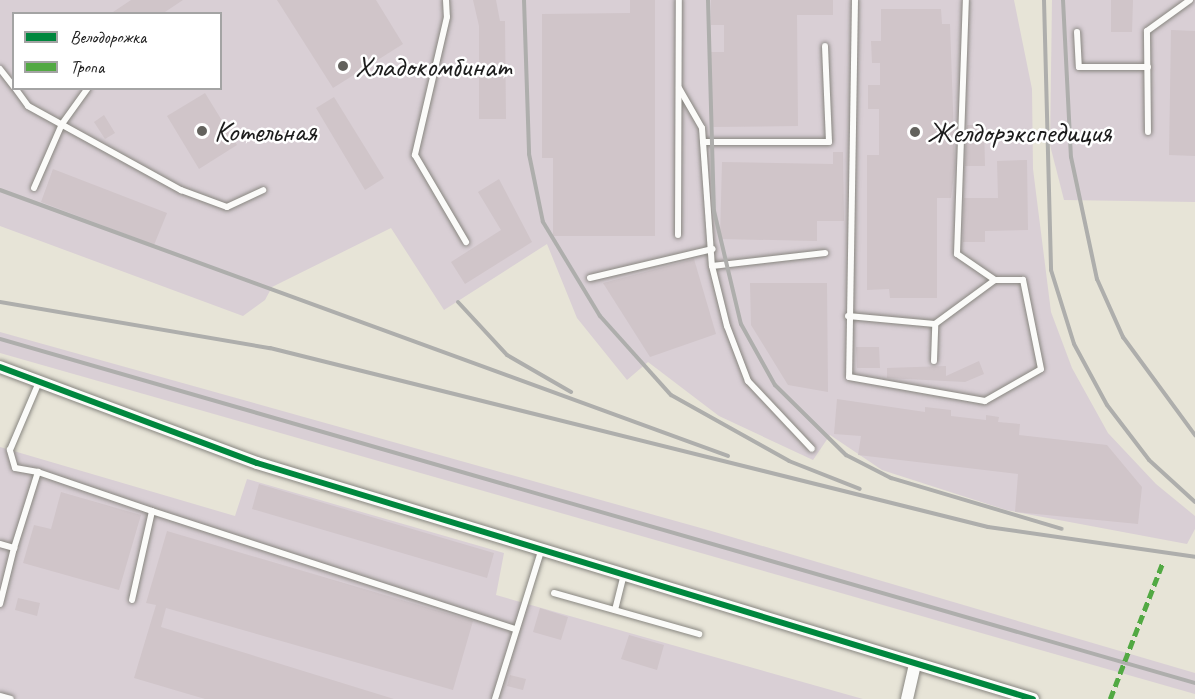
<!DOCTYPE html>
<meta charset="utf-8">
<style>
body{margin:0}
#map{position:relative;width:1195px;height:699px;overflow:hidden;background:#e7e4d7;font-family:Caveat,sans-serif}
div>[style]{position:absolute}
.industrial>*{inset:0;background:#d9cfd5}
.building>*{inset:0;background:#d0c5c9}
.roads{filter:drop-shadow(0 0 2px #888680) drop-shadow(0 0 2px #888680)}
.service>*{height:6px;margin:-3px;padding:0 3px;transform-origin:3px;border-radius:3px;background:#fbfbf9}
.minor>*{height:12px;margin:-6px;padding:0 6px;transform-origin:6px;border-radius:6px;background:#fbfbf9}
.rail>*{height:4px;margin:-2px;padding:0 2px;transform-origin:2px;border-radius:2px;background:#aeaeac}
.quiet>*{height:4.5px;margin-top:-2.25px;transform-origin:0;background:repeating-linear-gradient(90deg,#52a943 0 9px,transparent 0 13.5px)}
.cycleway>*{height:6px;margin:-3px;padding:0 3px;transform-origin:3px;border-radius:3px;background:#00873e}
.dots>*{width:16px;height:16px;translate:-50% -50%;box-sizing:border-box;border:3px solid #fff;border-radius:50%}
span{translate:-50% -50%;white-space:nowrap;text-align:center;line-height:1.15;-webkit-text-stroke:5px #fff;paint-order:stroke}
.poi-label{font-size:30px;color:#1c1c1c}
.left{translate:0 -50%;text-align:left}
.legend{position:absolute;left:12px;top:12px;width:210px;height:78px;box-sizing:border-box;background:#fff;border:2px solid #a4a4a4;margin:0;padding:8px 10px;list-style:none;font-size:18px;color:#1c1c1c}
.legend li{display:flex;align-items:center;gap:12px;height:30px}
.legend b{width:30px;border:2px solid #a4a4a4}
</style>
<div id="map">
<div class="industrial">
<i style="clip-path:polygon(evenodd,0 0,1014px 0,1032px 89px,1033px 169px,1051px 312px,1072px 368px,1108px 433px,1156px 484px,1195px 516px,1195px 529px,1187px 544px,1006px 510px,882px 470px,830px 435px,813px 460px,719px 416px,648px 362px,627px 380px,577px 318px,547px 244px,444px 310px,391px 228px,272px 287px,265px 300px,243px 316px,0 226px,0 0,14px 14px,220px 14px,220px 88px,14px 88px,14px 14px)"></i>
<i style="clip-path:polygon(1052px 0,1195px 0,1195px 202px,1064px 200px,1050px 145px)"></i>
<i style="clip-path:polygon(0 332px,708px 530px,1195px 673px,1195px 694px,0 353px)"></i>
<i style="clip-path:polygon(0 447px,235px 516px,247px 479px,504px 553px,496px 595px,863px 699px,0 699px)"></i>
</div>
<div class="building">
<i style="clip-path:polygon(131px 0,183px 0,162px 14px,110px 14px)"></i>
<i style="clip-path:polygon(277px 0,376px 0,403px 44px,333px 88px)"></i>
<i style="clip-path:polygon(473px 0,496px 0,500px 21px,505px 21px,506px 119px,479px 119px,479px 26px)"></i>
<i style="clip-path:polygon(630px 0,655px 0,655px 236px,553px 236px,553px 158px,542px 158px,542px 14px,630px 13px)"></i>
<i style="clip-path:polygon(711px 0,833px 0,833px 15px,797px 15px,798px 126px,712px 127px,711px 52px,724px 52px,724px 25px,711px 25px)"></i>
<i style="clip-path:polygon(1111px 0,1133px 0,1132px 32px,1111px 32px)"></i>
<i style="clip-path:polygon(881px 9px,941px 9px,942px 24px,950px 24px,955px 167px,951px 198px,937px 198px,937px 298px,890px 298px,889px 289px,867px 290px,867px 155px,879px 155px,879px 109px,868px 109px,868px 85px,880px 85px,880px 63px,872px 63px,871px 41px,881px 41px)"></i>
<i style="clip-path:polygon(1171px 30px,1195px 31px,1195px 156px,1169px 155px)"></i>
<i style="clip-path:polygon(205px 93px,237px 145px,199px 169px,167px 116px)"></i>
<i style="clip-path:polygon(334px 97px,384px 178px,365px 190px,316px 108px)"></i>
<i style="clip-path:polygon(104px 115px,115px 133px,105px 139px,94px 122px)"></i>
<i style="clip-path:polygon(967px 125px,984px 125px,985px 166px,965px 166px)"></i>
<i style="clip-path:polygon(833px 152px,843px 152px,844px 221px,817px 221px,817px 241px,720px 239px,722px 162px,833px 164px)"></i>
<i style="clip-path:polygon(1027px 160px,1028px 230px,985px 231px,985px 242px,963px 242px,964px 198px,998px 198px,997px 161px)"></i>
<i style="clip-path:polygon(53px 169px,167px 213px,154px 245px,41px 202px)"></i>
<i style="clip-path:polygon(499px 179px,532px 242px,465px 284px,451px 262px,501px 230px,478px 192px)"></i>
<i style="clip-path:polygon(694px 259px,716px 334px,650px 357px,603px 283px)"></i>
<i style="clip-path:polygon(750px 283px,827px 283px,828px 392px,788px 385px,751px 325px)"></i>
<i style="clip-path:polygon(856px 347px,879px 347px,880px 368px,857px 368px)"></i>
<i style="clip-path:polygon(979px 361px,984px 374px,965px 382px,887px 378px,887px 368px,946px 366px,946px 376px)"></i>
<i style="clip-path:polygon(837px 399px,925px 412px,925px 407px,951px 410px,951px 416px,986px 420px,986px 415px,999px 417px,998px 422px,1020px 424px,1019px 435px,1107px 445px,1142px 487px,1138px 524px,1015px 512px,1018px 474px,858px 455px,861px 436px,834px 434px)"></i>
<i style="clip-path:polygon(259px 484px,494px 553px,487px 578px,252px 509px)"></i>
<i style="clip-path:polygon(61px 492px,141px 515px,119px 590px,23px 563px,34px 525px,51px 529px)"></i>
<i style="clip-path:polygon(167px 531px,473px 621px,453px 690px,166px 608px,161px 627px,394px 699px,205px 699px,134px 678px,156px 605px,146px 603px)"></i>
<i style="clip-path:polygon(18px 598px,40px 603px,37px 616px,15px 610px)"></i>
<i style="clip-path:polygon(540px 608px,568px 617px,561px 640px,533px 632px)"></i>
<i style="clip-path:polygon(629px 635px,664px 645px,657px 670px,621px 659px)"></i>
<i style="clip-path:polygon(510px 675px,526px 679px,523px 690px,507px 686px)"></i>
</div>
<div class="roads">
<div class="service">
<i style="left:446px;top:0;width:17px;rotate:87deg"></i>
<i style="left:447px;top:17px;width:142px;rotate:103.1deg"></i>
<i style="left:415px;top:155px;width:101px;rotate:59.6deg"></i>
<i style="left:855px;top:0;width:377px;rotate:90.9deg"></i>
<i style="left:849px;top:377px;width:138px;rotate:10deg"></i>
<i style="left:985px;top:401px;width:64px;rotate:-29.7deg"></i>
<i style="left:1041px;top:369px;width:91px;rotate:-101.4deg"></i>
<i style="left:1023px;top:280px;width:28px;rotate:180deg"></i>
<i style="left:995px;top:280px;width:46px;rotate:-145.6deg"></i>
<i style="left:957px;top:254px;width:254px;rotate:-88deg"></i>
<i style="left:1077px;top:32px;width:35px;rotate:87deg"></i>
<i style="left:1079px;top:67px;width:69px"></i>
<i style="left:0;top:69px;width:23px;rotate:52deg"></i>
<i style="left:15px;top:88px;width:22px;rotate:54deg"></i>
<i style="left:28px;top:106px;width:175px;rotate:28.8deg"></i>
<i style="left:181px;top:190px;width:49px;rotate:20.3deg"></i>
<i style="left:227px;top:207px;width:40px;rotate:-25deg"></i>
<i style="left:679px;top:88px;width:46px;rotate:60.1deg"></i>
<i style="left:702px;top:128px;width:138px;rotate:85.9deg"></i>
<i style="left:712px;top:266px;width:62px;rotate:76deg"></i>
<i style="left:727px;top:326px;width:59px;rotate:69.1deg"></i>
<i style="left:748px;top:381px;width:93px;rotate:46.7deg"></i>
<i style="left:1148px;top:132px;width:101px;rotate:-90.6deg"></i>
<i style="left:1147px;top:31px;width:53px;rotate:-35.8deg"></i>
<i style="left:703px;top:142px;width:126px"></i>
<i style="left:829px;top:142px;width:96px;rotate:-92.4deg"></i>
<i style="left:34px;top:188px;width:70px;rotate:-66.4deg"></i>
<i style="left:62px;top:124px;width:44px;rotate:-54.2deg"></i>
<i style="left:678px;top:235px;width:235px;rotate:-89.8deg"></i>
<i style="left:712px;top:266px;width:114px;rotate:-6.6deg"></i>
<i style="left:590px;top:278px;width:126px;rotate:-13.3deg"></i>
<i style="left:848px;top:316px;width:87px;rotate:5.3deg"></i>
<i style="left:935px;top:324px;width:74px;rotate:-36.3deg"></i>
<i style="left:934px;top:361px;width:37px;rotate:-88deg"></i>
<i style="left:38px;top:472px;width:120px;rotate:18.9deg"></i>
<i style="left:0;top:544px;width:15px;rotate:16deg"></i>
<i style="left:14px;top:548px;width:80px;rotate:-72.5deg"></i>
<i style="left:38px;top:472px;width:23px;rotate:-170deg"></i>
<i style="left:15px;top:468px;width:19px;rotate:-106deg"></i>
<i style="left:10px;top:450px;width:74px;rotate:-66.9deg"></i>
<i style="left:554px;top:593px;width:151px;rotate:15.8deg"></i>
<i style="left:132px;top:600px;width:91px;rotate:-77.3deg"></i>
<i style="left:152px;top:511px;width:383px;rotate:18deg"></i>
<i style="left:0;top:604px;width:58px;rotate:-76deg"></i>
<i style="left:615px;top:610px;width:33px;rotate:-76deg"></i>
<i style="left:0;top:696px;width:11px;rotate:15deg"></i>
<i style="left:495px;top:699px;width:158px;rotate:-72.7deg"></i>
</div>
<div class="minor">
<i style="left:0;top:367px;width:274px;rotate:20.5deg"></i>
<i style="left:257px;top:463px;width:811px;rotate:16.92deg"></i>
<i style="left:907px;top:699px;width:35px;rotate:-77deg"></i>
</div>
</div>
<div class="rail">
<i style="left:524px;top:0;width:154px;rotate:88.1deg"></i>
<i style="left:529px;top:154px;width:69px;rotate:78.4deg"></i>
<i style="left:543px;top:222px;width:110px;rotate:58.8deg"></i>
<i style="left:600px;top:316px;width:106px;rotate:48.1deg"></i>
<i style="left:671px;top:395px;width:135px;rotate:29.2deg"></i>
<i style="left:789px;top:461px;width:76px;rotate:21.5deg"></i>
<i style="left:708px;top:0;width:211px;rotate:88.4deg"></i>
<i style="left:714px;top:211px;width:116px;rotate:76.6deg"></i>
<i style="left:741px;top:324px;width:70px;rotate:60.9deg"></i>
<i style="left:775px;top:385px;width:100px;rotate:44.6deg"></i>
<i style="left:846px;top:455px;width:51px;rotate:27.1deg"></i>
<i style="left:891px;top:478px;width:178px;rotate:16.6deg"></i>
<i style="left:1044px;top:0;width:270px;rotate:88.5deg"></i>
<i style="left:1051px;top:270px;width:77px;rotate:72.7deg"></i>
<i style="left:1074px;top:344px;width:69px;rotate:61.6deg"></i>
<i style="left:1107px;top:405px;width:69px;rotate:52.6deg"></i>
<i style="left:1149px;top:460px;width:62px;rotate:42.4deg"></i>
<i style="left:1063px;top:0;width:157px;rotate:87.1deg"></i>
<i style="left:1071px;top:157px;width:125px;rotate:78deg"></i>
<i style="left:1097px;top:279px;width:64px;rotate:65.9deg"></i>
<i style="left:1123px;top:337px;width:122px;rotate:53.7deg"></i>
<i style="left:0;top:190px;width:775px;rotate:20.07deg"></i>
<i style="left:0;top:302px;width:274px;rotate:9.7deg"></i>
<i style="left:270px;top:348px;width:740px;rotate:14deg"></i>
<i style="left:988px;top:527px;width:209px;rotate:8.2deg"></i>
<i style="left:458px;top:302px;width:72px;rotate:47.2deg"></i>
<i style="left:507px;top:355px;width:74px;rotate:30deg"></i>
<i style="left:0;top:339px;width:1244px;rotate:16.06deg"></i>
</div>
<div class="quiet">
<i style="left:1110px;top:699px;width:147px;rotate:-68.9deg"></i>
</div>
<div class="cycleway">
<i style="left:0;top:367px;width:274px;rotate:20.5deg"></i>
<i style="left:257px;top:463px;width:811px;rotate:16.92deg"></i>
</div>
<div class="dots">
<i style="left:343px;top:66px;background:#63625d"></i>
<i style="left:202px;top:131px;background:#63625d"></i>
<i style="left:915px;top:132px;background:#63625d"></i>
</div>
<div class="poi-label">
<span class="left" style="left:355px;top:66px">Хладокомбинат</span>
<span class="left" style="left:214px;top:131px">Котельная</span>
<span class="left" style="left:927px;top:132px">Желдорэкспедиция</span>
</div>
<ul class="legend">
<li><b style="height:8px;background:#00873e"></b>Велодорожка</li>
<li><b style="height:8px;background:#52a943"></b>Тропа</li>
</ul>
</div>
